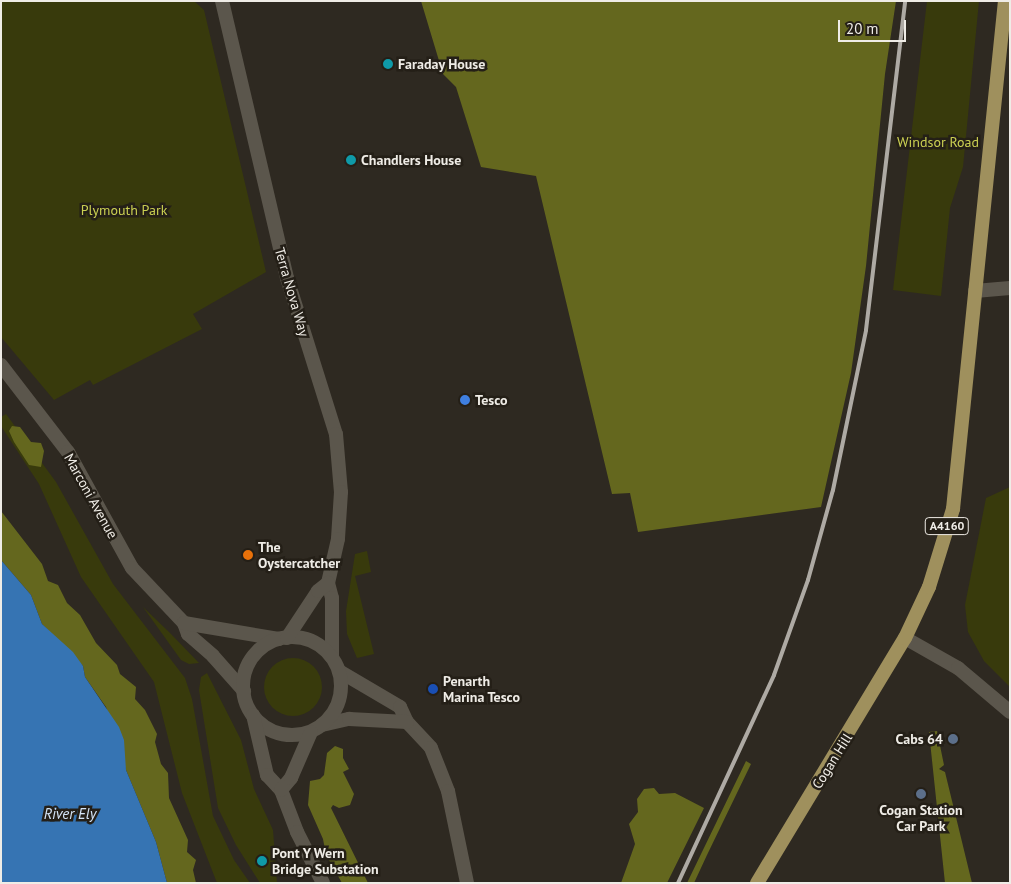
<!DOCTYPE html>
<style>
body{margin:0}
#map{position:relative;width:1011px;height:884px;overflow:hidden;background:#2e2921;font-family:"PT Sans",sans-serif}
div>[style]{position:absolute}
.green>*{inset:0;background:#383a0c}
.round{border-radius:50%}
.forest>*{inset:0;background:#64671e}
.water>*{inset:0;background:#3674b3}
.minor>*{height:14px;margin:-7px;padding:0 7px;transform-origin:7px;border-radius:7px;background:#5b564c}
.tertiary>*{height:14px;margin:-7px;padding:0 7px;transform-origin:7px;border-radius:7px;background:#5b564c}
.tertiary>.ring{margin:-7px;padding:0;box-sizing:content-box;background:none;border:14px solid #5b564c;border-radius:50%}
.primary>*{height:14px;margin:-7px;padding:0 7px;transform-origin:7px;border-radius:7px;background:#9f905d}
.rail>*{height:4px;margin:-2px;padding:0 2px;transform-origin:2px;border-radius:2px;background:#aeaaa4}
.dots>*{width:14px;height:14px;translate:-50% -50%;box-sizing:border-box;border:2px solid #241f17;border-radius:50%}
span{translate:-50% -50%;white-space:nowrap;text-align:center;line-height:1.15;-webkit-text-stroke:5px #241f17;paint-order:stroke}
.shield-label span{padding:1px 4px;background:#241f17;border:1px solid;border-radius:4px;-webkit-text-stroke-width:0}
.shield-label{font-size:12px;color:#efece6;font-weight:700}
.poi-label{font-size:14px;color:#efece6;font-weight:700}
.left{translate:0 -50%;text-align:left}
.right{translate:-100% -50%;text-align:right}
.park-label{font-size:14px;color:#cbd052}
.street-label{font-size:14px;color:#efece6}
.water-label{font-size:15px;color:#d4e4f6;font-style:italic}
.frame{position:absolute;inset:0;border:2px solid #efece6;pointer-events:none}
.scale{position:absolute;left:838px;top:20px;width:68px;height:22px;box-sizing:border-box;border:2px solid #efece6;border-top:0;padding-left:6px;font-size:15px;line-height:18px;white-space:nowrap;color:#efece6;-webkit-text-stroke:4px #241f17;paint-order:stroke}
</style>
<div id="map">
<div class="green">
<i style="clip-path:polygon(1px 1px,194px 1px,204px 10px,266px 272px,193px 314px,202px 329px,93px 385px,90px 380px,54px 400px,1px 337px)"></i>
<i style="clip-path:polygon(927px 1px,979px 1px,963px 167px,950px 208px,941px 296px,893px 290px)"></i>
<i style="clip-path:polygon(6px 414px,56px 482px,113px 584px,185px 678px,192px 699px,213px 816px,234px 860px,250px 883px,217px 883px,182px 793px,154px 682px,81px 577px,39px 484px,1px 426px,1px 417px)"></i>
<i style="clip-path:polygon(1010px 487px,1010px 687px,984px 661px,968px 632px,965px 605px,986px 498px)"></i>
<i style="clip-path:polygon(367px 551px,371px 572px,355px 576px,374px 654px,357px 658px,347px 634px,346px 611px,355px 554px)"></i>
<i style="clip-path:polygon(143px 607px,170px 633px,199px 663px,189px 664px,181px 660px)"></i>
<i class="round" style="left:264px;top:658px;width:58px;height:58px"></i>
<i style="clip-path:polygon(207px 673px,241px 740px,254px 789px,273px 830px,277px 883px,260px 883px,236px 845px,218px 808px,199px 690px,201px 677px)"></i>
</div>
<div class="forest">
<i style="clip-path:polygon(421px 1px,896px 1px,885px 74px,866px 266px,851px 373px,821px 507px,638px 532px,630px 493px,612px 494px,536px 176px,481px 167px,456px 87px,443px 74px)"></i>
<i style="clip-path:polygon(12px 426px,20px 427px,31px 442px,41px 443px,44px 451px,41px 467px,29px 465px,14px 442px,9px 431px)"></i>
<i style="clip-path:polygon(1px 511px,42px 564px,48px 581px,58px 585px,67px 603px,80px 615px,96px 643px,117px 665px,120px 674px,136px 687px,135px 699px,145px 710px,157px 734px,155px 742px,161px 764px,168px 773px,169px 798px,188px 840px,187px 852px,196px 860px,193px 870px,196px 883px,167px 883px,156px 842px,126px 770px,106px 707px,85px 677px,83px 666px,42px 624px,31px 595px,1px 560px)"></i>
<i style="clip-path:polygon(937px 731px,944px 765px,939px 769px,945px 772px,972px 883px,945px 883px,929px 732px)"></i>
<i style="clip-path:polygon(335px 746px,343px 749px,343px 758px,349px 769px,343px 772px,354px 794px,350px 805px,339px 808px,333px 805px,331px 808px,368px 883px,342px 883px,326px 855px,323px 839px,308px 805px,310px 781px,320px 779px,324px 775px,327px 753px)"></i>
<i style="clip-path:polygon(746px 761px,751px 764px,707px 855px,694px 883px,687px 883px)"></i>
<i style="clip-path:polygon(654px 788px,659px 794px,675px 793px,704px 808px,667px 883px,621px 883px,635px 844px,629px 824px,638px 812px,637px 799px,644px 789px)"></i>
</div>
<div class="water">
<i style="clip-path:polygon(1px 560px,31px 595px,42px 624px,73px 652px,83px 666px,85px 677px,119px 727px,124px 740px,126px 770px,156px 842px,167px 883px,1px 883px)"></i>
</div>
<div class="minor">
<i style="left:975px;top:291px;width:35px;rotate:-5deg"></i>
<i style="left:1px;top:365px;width:110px;rotate:52.4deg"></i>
<i style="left:68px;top:452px;width:132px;rotate:61.1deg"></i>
<i style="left:132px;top:568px;width:76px;rotate:46.6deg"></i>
<i style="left:184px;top:623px;width:12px;rotate:70deg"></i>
<i style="left:188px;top:634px;width:33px;rotate:41deg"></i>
<i style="left:213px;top:656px;width:47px;rotate:48.5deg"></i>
<i style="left:184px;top:623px;width:96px;rotate:9.6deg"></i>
<i style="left:905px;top:638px;width:61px;rotate:29.5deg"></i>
<i style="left:958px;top:668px;width:68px;rotate:40.2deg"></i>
<i style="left:339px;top:671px;width:71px;rotate:30.5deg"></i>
<i style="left:400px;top:707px;width:17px;rotate:65deg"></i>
<i style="left:407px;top:722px;width:35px;rotate:47deg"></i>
<i style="left:431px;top:748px;width:46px;rotate:68.4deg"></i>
<i style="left:448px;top:791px;width:94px;rotate:78.3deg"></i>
<i style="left:322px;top:725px;width:28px;rotate:-13deg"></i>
<i style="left:349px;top:719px;width:58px;rotate:3deg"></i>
</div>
<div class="tertiary">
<i style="left:222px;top:1px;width:285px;rotate:76.8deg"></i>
<i style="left:287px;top:278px;width:164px;rotate:72.6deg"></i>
<i style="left:336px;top:434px;width:58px;rotate:85.1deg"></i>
<i style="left:341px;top:492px;width:47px;rotate:93.7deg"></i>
<i style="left:338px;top:539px;width:45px;rotate:102.8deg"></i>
<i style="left:328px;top:583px;width:16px;rotate:75deg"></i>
<i style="left:332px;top:598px;width:59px;rotate:90deg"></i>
<i class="ring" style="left:243px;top:637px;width:84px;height:84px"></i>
<i style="left:287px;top:638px;width:56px;rotate:-56.6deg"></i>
<i style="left:318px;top:591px;width:13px;rotate:-39deg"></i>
<i style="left:253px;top:715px;width:62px;rotate:76.9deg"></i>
<i style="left:267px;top:775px;width:21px;rotate:47deg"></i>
<i style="left:281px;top:790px;width:45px;rotate:69.1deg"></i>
<i style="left:297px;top:832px;width:57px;rotate:63deg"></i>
<i style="left:281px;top:790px;width:16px;rotate:-50deg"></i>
<i style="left:291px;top:778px;width:50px;rotate:-66.5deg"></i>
</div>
<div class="primary">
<i style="left:757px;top:883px;width:286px;rotate:-58.9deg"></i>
<i style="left:905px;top:638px;width:56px;rotate:-64.8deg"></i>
<i style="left:929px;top:587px;width:82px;rotate:-72.9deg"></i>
<i style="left:953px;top:509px;width:511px;rotate:-84.16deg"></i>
</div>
<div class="rail">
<i style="left:678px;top:883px;width:229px;rotate:-65.2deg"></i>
<i style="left:774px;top:675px;width:101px;rotate:-70.3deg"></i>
<i style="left:808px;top:580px;width:93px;rotate:-74.5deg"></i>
<i style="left:833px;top:490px;width:163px;rotate:-78.3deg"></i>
<i style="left:866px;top:330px;width:331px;rotate:-83.2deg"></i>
</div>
<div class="dots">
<i style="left:388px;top:64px;background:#0f9aa8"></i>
<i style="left:351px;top:160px;background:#0f9aa8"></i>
<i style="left:465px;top:400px;background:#3f7fe0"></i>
<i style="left:248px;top:555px;background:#e8710a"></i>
<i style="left:433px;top:689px;background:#1a4fb4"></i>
<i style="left:953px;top:739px;background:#5c6f8a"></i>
<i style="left:921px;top:794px;background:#5c6f8a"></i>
<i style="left:262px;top:861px;background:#0f9aa8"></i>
</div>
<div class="shield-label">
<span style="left:947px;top:526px">A4160</span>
</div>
<div class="poi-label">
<span class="left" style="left:398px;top:64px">Faraday House</span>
<span class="left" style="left:361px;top:160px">Chandlers House</span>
<span class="left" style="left:475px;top:400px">Tesco</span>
<span class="left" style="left:258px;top:555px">The<br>Oystercatcher</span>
<span class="left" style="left:443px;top:689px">Penarth<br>Marina Tesco</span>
<span class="right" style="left:943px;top:739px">Cabs 64</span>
<span style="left:921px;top:818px">Cogan Station<br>Car Park</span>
<span class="left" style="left:272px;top:861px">Pont Y Wern<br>Bridge Substation</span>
</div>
<div class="park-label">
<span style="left:938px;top:142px">Windsor Road</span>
<span style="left:124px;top:210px">Plymouth Park</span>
</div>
<div class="street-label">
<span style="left:292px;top:292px;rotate:74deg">Terra Nova Way</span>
<span style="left:91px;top:496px;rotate:61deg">Marconi Avenue</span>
<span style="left:832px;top:761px;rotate:-58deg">Cogan Hill</span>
</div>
<div class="water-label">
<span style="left:70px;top:814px">River Ely</span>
</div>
<div class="frame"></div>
<div class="scale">20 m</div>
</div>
